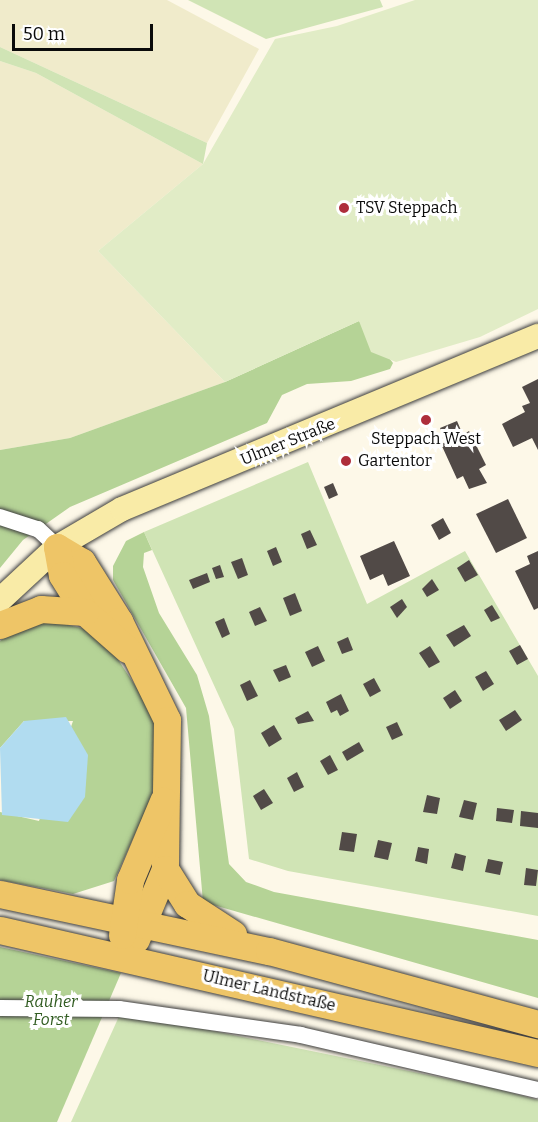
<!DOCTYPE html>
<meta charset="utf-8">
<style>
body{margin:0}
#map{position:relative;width:538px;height:1122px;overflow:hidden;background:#fdf8e8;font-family:Bitter,serif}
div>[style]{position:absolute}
.farmland>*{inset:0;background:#f0ebcb}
.green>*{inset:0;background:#d0e4b5}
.forest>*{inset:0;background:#b5d396}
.pitch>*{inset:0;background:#e1ecc6}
.water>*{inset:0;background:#b1dcf0}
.building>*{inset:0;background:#514a47}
.roads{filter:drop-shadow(0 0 2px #3d3d3d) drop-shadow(0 0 2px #3d3d3d)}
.street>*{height:16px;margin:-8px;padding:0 8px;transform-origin:8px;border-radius:8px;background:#fff}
.secondary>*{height:24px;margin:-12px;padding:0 12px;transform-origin:12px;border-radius:12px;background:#f9eba7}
.primary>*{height:27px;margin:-13.5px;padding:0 13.5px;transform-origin:13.5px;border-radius:13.5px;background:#eec567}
.dots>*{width:16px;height:16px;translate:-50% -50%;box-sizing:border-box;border:3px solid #fff;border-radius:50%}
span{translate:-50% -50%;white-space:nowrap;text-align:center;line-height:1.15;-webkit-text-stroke:6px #fff;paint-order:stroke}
.poi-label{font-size:16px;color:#0a0a0a}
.left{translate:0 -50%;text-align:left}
.street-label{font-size:16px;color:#0a0a0a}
.park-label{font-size:16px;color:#305b20;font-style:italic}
.scale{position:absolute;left:12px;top:24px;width:141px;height:27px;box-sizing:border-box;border:3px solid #0a0a0a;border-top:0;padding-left:8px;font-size:18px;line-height:21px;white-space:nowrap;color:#0a0a0a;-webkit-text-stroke:4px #fff;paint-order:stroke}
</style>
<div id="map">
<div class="farmland">
<i style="clip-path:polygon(0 0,167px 0,259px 49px,207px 143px,0 47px)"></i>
<i style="clip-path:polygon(0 61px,36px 73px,203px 164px,98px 251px,225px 382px,70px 438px,0 450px)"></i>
</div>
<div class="green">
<i style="clip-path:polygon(188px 0,380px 0,383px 7px,266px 39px)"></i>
<i style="clip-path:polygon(0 47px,207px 143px,203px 164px,36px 73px,0 61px)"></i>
<i style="clip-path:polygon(308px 462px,367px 604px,465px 551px,538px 676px,538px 916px,288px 871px,249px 859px,234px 729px,144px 532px)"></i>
<i style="clip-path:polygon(121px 1012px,497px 1089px,538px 1100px,538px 1122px,71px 1122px)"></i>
</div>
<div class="forest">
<i style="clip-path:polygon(359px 321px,393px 363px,390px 369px,351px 381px,307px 384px,282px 395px,267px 423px,70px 507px,23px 540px,0 568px,0 450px,70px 438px,225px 382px)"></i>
<i style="clip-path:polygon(144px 532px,152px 550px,144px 553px,143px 567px,159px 613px,197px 675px,209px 716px,229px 864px,246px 882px,274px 892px,538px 940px,538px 998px,203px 902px,186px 708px,113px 580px,113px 566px,126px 541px)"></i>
<i style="clip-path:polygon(45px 620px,86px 629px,115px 655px,148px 705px,159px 738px,152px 796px,114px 881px,73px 894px,0 880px,0 812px,39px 821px,73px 721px,24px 721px,0 748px,0 641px,22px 624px)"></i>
<i style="clip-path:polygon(0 947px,121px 973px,57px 1122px,0 1122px)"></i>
</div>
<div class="pitch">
<i style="clip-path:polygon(415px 0,538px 0,538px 309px,480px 337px,396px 362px,371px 352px,359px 321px,225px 382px,98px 251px,203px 164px,275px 39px,337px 26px)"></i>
</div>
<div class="water">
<i style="clip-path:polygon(66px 717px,88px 755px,85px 797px,68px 822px,2px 815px,0 748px,24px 721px)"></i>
</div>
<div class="building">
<i style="clip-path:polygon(538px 379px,538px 450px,532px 438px,513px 447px,502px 424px,525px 412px,522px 406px,530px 403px,522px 387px)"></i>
<i style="clip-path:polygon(457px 421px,463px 435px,469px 431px,486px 465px,479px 469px,487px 483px,469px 489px,463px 476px,457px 479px,441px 444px,446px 442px,440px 428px)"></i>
<i style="clip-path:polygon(333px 483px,338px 495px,329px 499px,324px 487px)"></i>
<i style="clip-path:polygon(508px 499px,527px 538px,496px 553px,476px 514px)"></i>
<i style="clip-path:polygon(443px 518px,451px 533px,439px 540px,431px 525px)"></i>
<i style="clip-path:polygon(310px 530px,317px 545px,307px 549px,301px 534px)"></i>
<i style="clip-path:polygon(394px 541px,410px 576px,388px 586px,383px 574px,370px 580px,360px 556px)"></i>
<i style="clip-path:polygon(276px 547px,282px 562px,273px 566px,267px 551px)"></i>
<i style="clip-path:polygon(538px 551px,538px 608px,534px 610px,515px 571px,530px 564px,527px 556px)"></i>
<i style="clip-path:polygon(242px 558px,248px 575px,238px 579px,231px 562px)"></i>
<i style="clip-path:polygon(469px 560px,478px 575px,465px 582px,457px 568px)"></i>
<i style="clip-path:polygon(220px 565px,224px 577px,216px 579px,212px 568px)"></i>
<i style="clip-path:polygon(207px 573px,210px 582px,193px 589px,189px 580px)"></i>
<i style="clip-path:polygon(432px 579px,439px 590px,427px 597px,422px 589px)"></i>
<i style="clip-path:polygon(295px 593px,302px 611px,290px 616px,283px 598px)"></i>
<i style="clip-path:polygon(402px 599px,407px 607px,397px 618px,390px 607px)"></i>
<i style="clip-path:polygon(492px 605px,500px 618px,491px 622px,484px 610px)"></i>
<i style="clip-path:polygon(260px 607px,267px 621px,255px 626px,249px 612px)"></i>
<i style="clip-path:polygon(224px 618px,230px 634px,222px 638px,215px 622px)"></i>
<i style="clip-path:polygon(464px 625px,471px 636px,454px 647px,446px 635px)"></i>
<i style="clip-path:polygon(348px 637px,353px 650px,342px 654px,337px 642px)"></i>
<i style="clip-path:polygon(520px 645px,528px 659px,517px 665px,509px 651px)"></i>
<i style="clip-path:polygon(318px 646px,325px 661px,312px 667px,305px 652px)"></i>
<i style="clip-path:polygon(430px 646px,440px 662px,429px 668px,419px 653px)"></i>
<i style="clip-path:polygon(286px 665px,291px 677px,279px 682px,273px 670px)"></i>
<i style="clip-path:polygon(486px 671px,494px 684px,483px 691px,475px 677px)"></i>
<i style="clip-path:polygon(374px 678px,381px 691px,370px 697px,363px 684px)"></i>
<i style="clip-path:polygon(250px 680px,258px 696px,247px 701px,240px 685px)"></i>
<i style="clip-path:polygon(455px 690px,462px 701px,450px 709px,443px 698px)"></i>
<i style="clip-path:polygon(341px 694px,349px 711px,340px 716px,337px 710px,331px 713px,326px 702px)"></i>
<i style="clip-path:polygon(515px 710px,522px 720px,506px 731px,499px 720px)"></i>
<i style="clip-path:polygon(308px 711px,314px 721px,298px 724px,295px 718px)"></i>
<i style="clip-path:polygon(397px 722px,403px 735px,392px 740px,386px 727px)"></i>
<i style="clip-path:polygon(274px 725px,282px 739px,269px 747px,261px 733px)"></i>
<i style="clip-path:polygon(359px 742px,364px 751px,347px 761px,342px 752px)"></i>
<i style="clip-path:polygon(330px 755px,338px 770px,328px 775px,320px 761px)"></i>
<i style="clip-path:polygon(297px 772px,304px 787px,294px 792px,287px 778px)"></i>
<i style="clip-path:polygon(264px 789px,273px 803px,261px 810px,253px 796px)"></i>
<i style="clip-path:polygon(427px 795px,440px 798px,437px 814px,423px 812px)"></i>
<i style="clip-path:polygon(464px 800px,477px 803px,473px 820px,459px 817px)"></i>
<i style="clip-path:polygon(497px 808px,514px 810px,512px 823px,496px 821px)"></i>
<i style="clip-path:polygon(521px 811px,538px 813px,538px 828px,520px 826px)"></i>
<i style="clip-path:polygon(342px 832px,357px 834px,354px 852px,339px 850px)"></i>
<i style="clip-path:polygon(378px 840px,392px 843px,388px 860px,374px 857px)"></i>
<i style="clip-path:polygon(418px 847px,429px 849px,427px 864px,415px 861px)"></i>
<i style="clip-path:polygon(455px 853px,466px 856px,463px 871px,451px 868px)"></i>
<i style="clip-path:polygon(488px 859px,503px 862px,500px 875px,485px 872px)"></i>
<i style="clip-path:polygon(526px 868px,538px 870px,536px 886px,524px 885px)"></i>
</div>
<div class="roads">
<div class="street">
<i style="left:0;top:517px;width:40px;rotate:18deg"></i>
<i style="left:38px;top:529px;width:26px;rotate:43deg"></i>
<i style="left:0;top:1008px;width:119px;rotate:0.5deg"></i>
<i style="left:119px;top:1009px;width:184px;rotate:8.1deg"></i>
<i style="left:301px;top:1035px;width:243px;rotate:13.1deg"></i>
</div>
<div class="secondary">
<i style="left:0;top:600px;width:78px;rotate:-42.9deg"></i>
<i style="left:57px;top:547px;width:75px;rotate:-30.3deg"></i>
<i style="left:122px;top:509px;width:451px;rotate:-22.6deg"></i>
</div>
<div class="primary">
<i style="left:57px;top:547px;width:29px;rotate:31deg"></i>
<i style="left:82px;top:562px;width:70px;rotate:57.9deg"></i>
<i style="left:119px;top:621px;width:110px;rotate:64.1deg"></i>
<i style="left:167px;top:720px;width:149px;rotate:90.8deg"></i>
<i style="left:165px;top:869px;width:76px;rotate:112.5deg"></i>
<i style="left:57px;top:547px;width:28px;rotate:80deg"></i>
<i style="left:62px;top:575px;width:44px;rotate:58.1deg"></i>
<i style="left:85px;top:612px;width:56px;rotate:41.4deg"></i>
<i style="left:0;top:625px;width:44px;rotate:-21.3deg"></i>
<i style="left:41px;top:609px;width:44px;rotate:3.9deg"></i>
<i style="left:165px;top:869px;width:41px;rotate:57.8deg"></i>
<i style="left:187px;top:904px;width:55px;rotate:33.1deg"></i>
<i style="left:0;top:894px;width:275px;rotate:12deg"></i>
<i style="left:269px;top:951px;width:279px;rotate:15.2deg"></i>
<i style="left:0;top:930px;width:552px;rotate:12.88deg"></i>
<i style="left:122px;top:935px;width:56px;rotate:-81.7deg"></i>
<i style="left:130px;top:880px;width:86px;rotate:-67.3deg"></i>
</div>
</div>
<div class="dots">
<i style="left:344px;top:208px;background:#ae2e3b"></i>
<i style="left:426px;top:420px;background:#ae2e3b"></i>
<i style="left:346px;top:461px;background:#ae2e3b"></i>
</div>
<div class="poi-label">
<span class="left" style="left:356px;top:208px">TSV Steppach</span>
<span style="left:426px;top:439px">Steppach West</span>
<span class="left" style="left:358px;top:461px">Gartentor</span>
</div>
<div class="street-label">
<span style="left:288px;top:442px;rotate:-22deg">Ulmer Straße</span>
<span style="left:269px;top:991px;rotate:13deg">Ulmer Landstraße</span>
</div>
<div class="park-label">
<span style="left:51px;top:1011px">Rauher<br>Forst</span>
</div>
<div class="scale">50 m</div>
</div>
